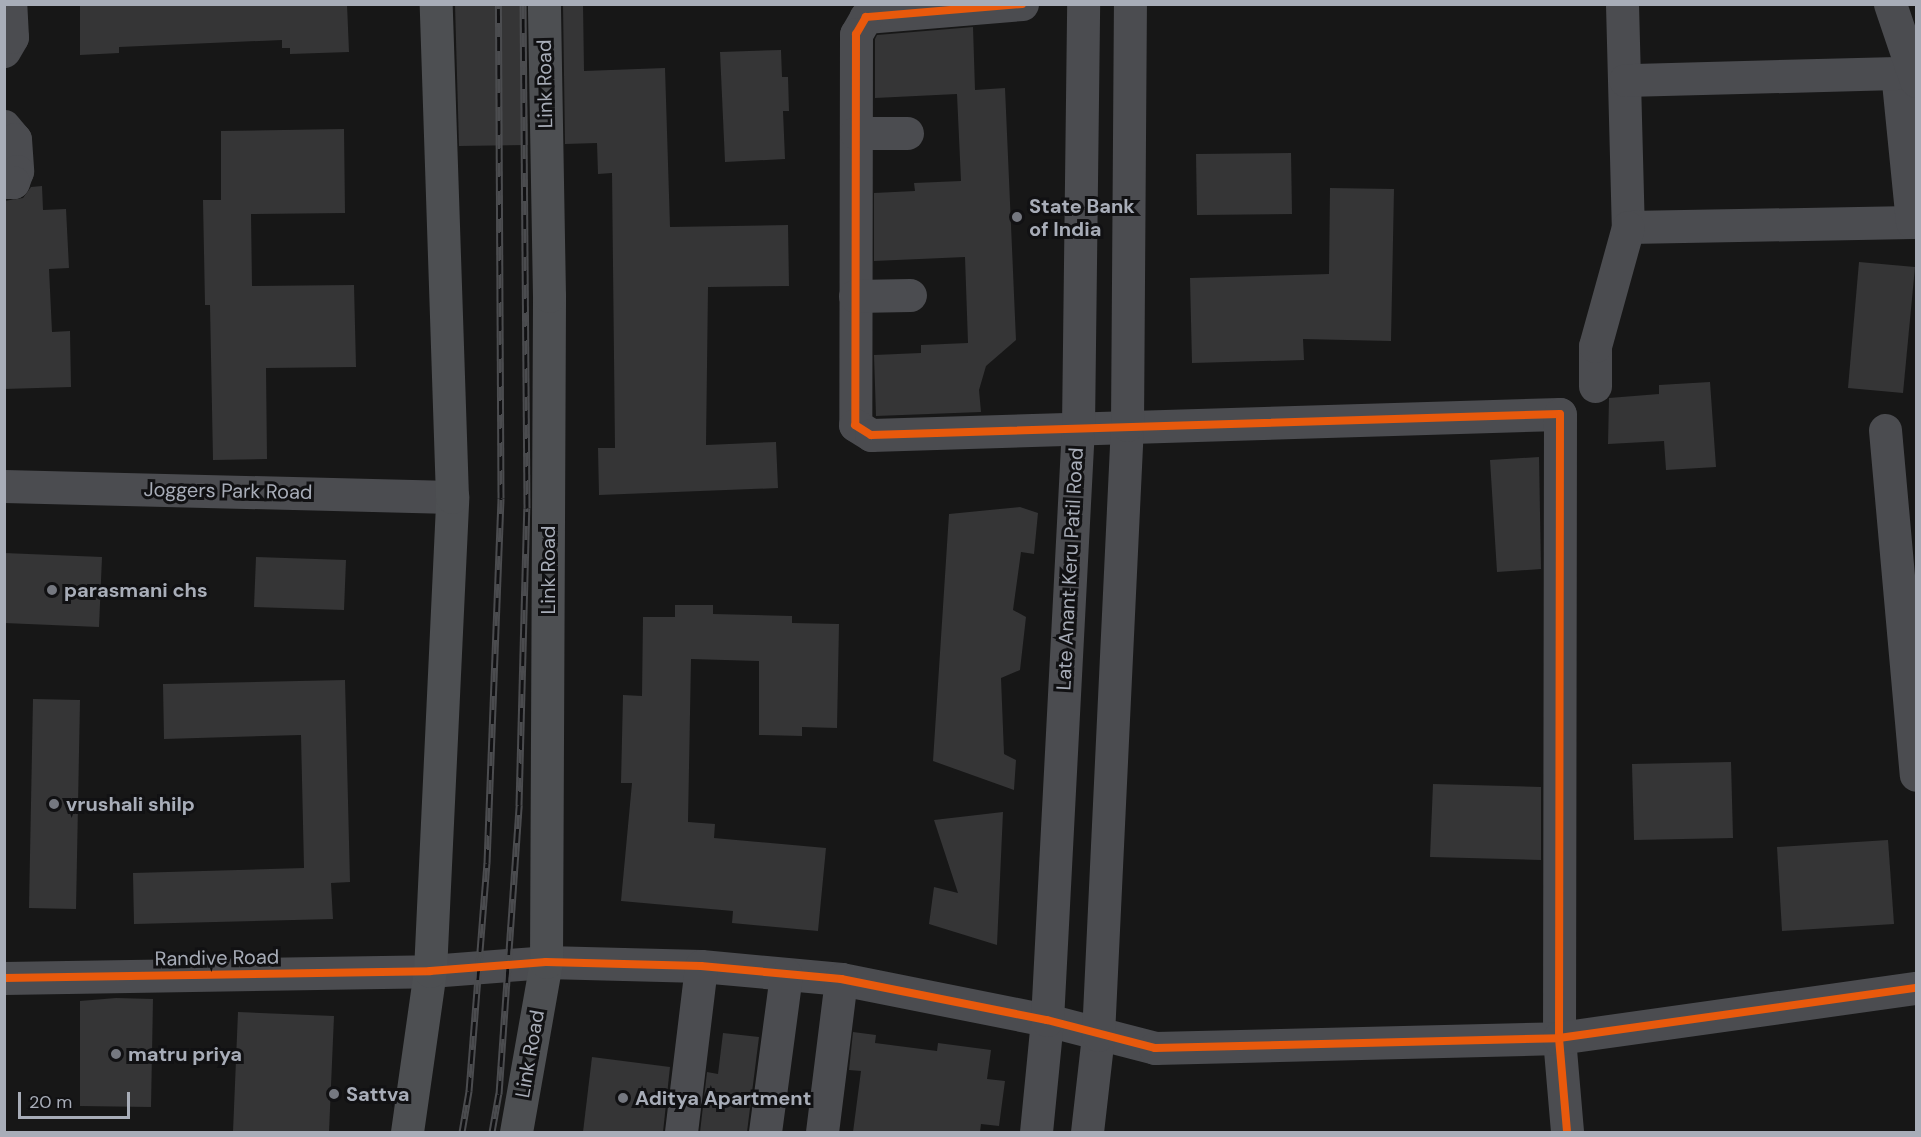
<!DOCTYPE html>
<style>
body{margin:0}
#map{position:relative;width:1921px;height:1137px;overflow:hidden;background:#171717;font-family:"DM Sans",sans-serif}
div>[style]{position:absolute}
.building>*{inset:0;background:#353536}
.minor>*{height:33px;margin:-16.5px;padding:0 16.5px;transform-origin:16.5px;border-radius:16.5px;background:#4b4c50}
.major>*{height:33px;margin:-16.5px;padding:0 16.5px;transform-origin:16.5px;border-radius:16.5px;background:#4d4f52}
.rail>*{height:7px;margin-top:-3.5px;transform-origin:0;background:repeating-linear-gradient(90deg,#111113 0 14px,#4b4c4f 0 28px);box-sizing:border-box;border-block:2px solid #4b4c4f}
.cycleway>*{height:8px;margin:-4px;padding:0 4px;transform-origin:4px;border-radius:4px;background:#e8590c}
.dots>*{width:16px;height:16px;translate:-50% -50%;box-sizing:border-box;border:3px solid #111113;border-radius:50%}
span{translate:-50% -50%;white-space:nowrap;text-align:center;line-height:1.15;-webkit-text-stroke:6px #111113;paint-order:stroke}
.street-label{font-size:20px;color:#a8adb8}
.poi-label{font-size:20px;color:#a8adb8;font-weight:700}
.left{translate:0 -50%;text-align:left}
.frame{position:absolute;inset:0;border:6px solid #a8adb8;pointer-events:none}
.scale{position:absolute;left:18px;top:1092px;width:112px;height:27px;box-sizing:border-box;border:3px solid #a8adb8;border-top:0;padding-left:8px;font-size:18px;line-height:21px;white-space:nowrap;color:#a8adb8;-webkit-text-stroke:4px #111113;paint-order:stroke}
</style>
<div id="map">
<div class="building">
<i style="clip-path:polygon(80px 4px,347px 4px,349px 52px,290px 54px,290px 48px,282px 48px,282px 40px,119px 47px,119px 53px,80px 55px)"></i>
<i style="clip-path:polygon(455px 4px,525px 4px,528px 145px,459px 146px)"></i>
<i style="clip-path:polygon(563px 4px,583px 4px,584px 71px,665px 68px,670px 227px,788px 225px,789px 286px,708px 287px,706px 445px,776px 442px,778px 488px,599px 495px,598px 448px,615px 448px,612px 173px,598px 174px,597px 143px,565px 144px)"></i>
<i style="clip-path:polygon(973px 27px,975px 90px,1005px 88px,1016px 340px,986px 366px,979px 390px,981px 412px,876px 416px,874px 355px,921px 353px,921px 345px,968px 343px,965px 257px,874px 261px,874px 193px,915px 191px,914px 183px,961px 181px,957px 94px,875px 98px,875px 39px,877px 35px)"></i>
<i style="clip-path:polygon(781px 50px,782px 77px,788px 77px,789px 111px,783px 111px,785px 159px,725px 162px,720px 52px)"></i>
<i style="clip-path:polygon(344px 129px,345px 213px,251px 214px,252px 286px,354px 285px,356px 367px,266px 368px,267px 459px,213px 460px,210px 305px,205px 305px,203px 200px,221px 200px,221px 131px)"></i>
<i style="clip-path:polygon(1291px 153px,1292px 214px,1197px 215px,1196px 154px)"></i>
<i style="clip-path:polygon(42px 186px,43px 210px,66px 209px,69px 268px,49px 269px,52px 332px,70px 331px,71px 387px,4px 389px,4px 201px,23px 198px,31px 187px)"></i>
<i style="clip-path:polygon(1330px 188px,1394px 189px,1391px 341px,1303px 339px,1304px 360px,1192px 363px,1190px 278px,1329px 274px)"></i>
<i style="clip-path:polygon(1859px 262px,1915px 267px,1903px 393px,1848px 388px)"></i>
<i style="clip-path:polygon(1710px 382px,1716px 467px,1666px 470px,1664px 441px,1608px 444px,1609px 398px,1659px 394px,1659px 385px)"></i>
<i style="clip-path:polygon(1539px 457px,1541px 569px,1497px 572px,1490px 460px)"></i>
<i style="clip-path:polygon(1020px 507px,1038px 513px,1034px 554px,1021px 552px,1013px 610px,1026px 617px,1020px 670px,1001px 678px,1004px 754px,1016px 760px,1014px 790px,933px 761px,949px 514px)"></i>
<i style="clip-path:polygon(4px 553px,102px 557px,99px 627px,4px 623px)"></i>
<i style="clip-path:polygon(256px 557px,346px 560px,344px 610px,254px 607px)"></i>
<i style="clip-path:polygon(675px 605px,713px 605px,713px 614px,792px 616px,792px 623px,839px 624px,837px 728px,802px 727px,802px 736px,759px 735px,759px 661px,691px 659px,688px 822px,715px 824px,714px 838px,826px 848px,818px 931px,732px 923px,733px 911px,621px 901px,632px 783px,621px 783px,623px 695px,642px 696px,643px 617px,675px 617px)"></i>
<i style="clip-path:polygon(345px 680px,350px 882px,331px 883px,333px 919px,134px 924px,133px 873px,304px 868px,301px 735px,164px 739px,163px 684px)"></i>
<i style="clip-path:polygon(33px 699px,80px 700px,76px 909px,29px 908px)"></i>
<i style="clip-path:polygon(1731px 762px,1733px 838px,1634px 840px,1632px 764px)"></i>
<i style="clip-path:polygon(1433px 784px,1541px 787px,1541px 860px,1430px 857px)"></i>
<i style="clip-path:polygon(1003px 812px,997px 945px,929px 924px,934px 887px,958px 893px,934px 820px)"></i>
<i style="clip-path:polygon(1888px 840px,1894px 924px,1782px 931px,1777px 847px)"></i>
<i style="clip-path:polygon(116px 998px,153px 999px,151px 1107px,80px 1106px,80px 1001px)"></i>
<i style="clip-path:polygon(238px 1012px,334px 1016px,329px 1132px,233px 1132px)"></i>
<i style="clip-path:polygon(853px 1032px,876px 1035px,875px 1043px,937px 1051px,938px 1043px,991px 1050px,987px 1079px,1005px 1081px,999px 1126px,981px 1124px,980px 1132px,853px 1132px,861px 1071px,849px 1070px)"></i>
<i style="clip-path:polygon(723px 1033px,759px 1037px,747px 1132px,700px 1132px,707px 1072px,718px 1074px)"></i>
<i style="clip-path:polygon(592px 1057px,670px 1067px,663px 1132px,583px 1132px)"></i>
</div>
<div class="minor">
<i style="left:1022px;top:4px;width:157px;rotate:175.2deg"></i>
<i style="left:866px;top:17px;width:20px;rotate:120deg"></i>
<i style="left:856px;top:34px;width:391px;rotate:90.1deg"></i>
<i style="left:855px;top:425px;width:19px;rotate:32deg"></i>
<i style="left:871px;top:435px;width:689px;rotate:-1.75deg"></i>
<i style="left:1560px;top:414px;width:624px;rotate:90.09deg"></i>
<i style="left:1559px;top:1038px;width:94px;rotate:85.1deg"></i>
<i style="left:1622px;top:4px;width:223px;rotate:88.5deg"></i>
<i style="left:1628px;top:227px;width:284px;rotate:-1deg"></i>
<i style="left:1912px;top:222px;width:150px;rotate:-95.7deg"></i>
<i style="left:1897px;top:73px;width:272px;rotate:178.5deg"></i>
<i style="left:1890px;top:4px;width:81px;rotate:71.3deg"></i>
<i style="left:4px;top:51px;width:16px;rotate:-60deg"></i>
<i style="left:12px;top:37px;width:33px;rotate:-93deg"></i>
<i style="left:4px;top:126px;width:17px;rotate:50deg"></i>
<i style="left:15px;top:139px;width:32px;rotate:86deg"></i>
<i style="left:17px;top:171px;width:12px;rotate:110deg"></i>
<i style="left:13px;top:182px;width:9px;rotate:180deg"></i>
<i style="left:856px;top:133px;width:51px"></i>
<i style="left:855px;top:296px;width:55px;rotate:-1deg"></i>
<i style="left:1595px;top:386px;width:40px;rotate:-90deg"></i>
<i style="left:1595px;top:346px;width:123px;rotate:-74.5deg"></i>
<i style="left:1885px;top:430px;width:346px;rotate:84.9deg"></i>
<i style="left:4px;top:486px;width:448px;rotate:1.4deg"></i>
<i style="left:4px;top:978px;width:426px;rotate:-0.9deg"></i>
<i style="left:430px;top:971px;width:116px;rotate:-4.4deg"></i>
<i style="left:546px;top:962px;width:155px;rotate:1.5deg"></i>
<i style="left:701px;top:966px;width:141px;rotate:5.3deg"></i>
<i style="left:841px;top:979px;width:210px;rotate:11.3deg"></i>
<i style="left:1047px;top:1020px;width:112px;rotate:14.5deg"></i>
<i style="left:1155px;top:1048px;width:404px;rotate:-1.4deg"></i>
<i style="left:1559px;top:1038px;width:360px;rotate:-8deg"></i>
<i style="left:681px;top:1132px;width:167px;rotate:-83.1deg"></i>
<i style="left:765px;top:1132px;width:159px;rotate:-82.4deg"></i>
<i style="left:822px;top:1132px;width:154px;rotate:-82.9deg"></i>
<i style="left:1036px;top:1132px;width:113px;rotate:-84.4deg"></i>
<i style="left:1047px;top:1020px;width:594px;rotate:-87.01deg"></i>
<i style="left:1078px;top:427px;width:423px;rotate:-89.3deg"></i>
<i style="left:1087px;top:1132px;width:98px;rotate:-83.5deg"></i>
<i style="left:1098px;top:1035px;width:611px;rotate:-87.28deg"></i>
<i style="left:1127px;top:425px;width:421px;rotate:-89.6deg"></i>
</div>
<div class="major">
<i style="left:407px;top:1132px;width:163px;rotate:-81.9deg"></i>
<i style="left:430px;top:971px;width:475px;rotate:-87.3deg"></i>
<i style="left:452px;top:497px;width:493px;rotate:-91.9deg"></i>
<i style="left:516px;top:1132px;width:173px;rotate:-80deg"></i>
<i style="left:546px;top:962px;width:666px;rotate:-89.74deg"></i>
<i style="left:549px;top:296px;width:292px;rotate:-91deg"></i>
</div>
<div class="rail">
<i style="left:462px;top:1132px;width:42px;rotate:-80.3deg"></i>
<i style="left:469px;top:1091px;width:229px;rotate:-85.5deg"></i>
<i style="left:487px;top:863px;width:365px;rotate:-87.8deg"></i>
<i style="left:501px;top:498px;width:494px;rotate:-90.3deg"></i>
<i style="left:492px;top:1132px;width:39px;rotate:-80deg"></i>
<i style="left:499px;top:1094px;width:290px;rotate:-86deg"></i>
<i style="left:519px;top:805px;width:297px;rotate:-88.5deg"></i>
<i style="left:527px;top:508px;width:504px;rotate:-90.45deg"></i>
</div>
<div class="cycleway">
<i style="left:1022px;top:4px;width:157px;rotate:175.2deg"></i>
<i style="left:866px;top:17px;width:20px;rotate:120deg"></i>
<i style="left:856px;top:34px;width:391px;rotate:90.1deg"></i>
<i style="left:855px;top:425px;width:19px;rotate:32deg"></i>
<i style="left:871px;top:435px;width:689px;rotate:-1.75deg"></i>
<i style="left:1560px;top:414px;width:624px;rotate:90.09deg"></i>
<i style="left:1559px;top:1038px;width:94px;rotate:85.1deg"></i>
<i style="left:4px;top:978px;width:426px;rotate:-0.9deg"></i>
<i style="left:430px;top:971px;width:116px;rotate:-4.4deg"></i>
<i style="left:546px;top:962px;width:155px;rotate:1.5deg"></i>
<i style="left:701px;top:966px;width:141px;rotate:5.3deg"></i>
<i style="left:841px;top:979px;width:210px;rotate:11.3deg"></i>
<i style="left:1047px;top:1020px;width:112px;rotate:14.5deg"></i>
<i style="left:1155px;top:1048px;width:404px;rotate:-1.4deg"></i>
<i style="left:1559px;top:1038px;width:360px;rotate:-8deg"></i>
</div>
<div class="dots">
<i style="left:1017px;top:217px;background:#757880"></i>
<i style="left:52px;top:590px;background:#757880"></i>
<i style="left:54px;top:804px;background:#757880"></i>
<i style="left:116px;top:1054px;background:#757880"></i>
<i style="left:334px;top:1094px;background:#757880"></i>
<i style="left:623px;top:1098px;background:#757880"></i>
</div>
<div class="street-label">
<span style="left:545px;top:84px;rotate:-91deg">Link Road</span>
<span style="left:228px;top:491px;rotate:1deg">Joggers Park Road</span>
<span style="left:1070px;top:569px;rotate:-87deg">Late Anant Keru Patil Road</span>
<span style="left:548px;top:570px;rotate:-90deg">Link Road</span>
<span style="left:217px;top:958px;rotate:-1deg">Randive Road</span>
<span style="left:530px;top:1054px;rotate:-80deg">Link Road</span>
</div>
<div class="poi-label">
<span class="left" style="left:1029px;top:218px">State Bank<br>of India</span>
<span class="left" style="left:64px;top:590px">parasmani chs</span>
<span class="left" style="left:66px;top:804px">vrushali shilp</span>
<span class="left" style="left:128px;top:1054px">matru priya</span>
<span class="left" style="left:346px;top:1094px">Sattva</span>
<span class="left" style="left:635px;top:1098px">Aditya Apartment</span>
</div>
<div class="frame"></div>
<div class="scale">20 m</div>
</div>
